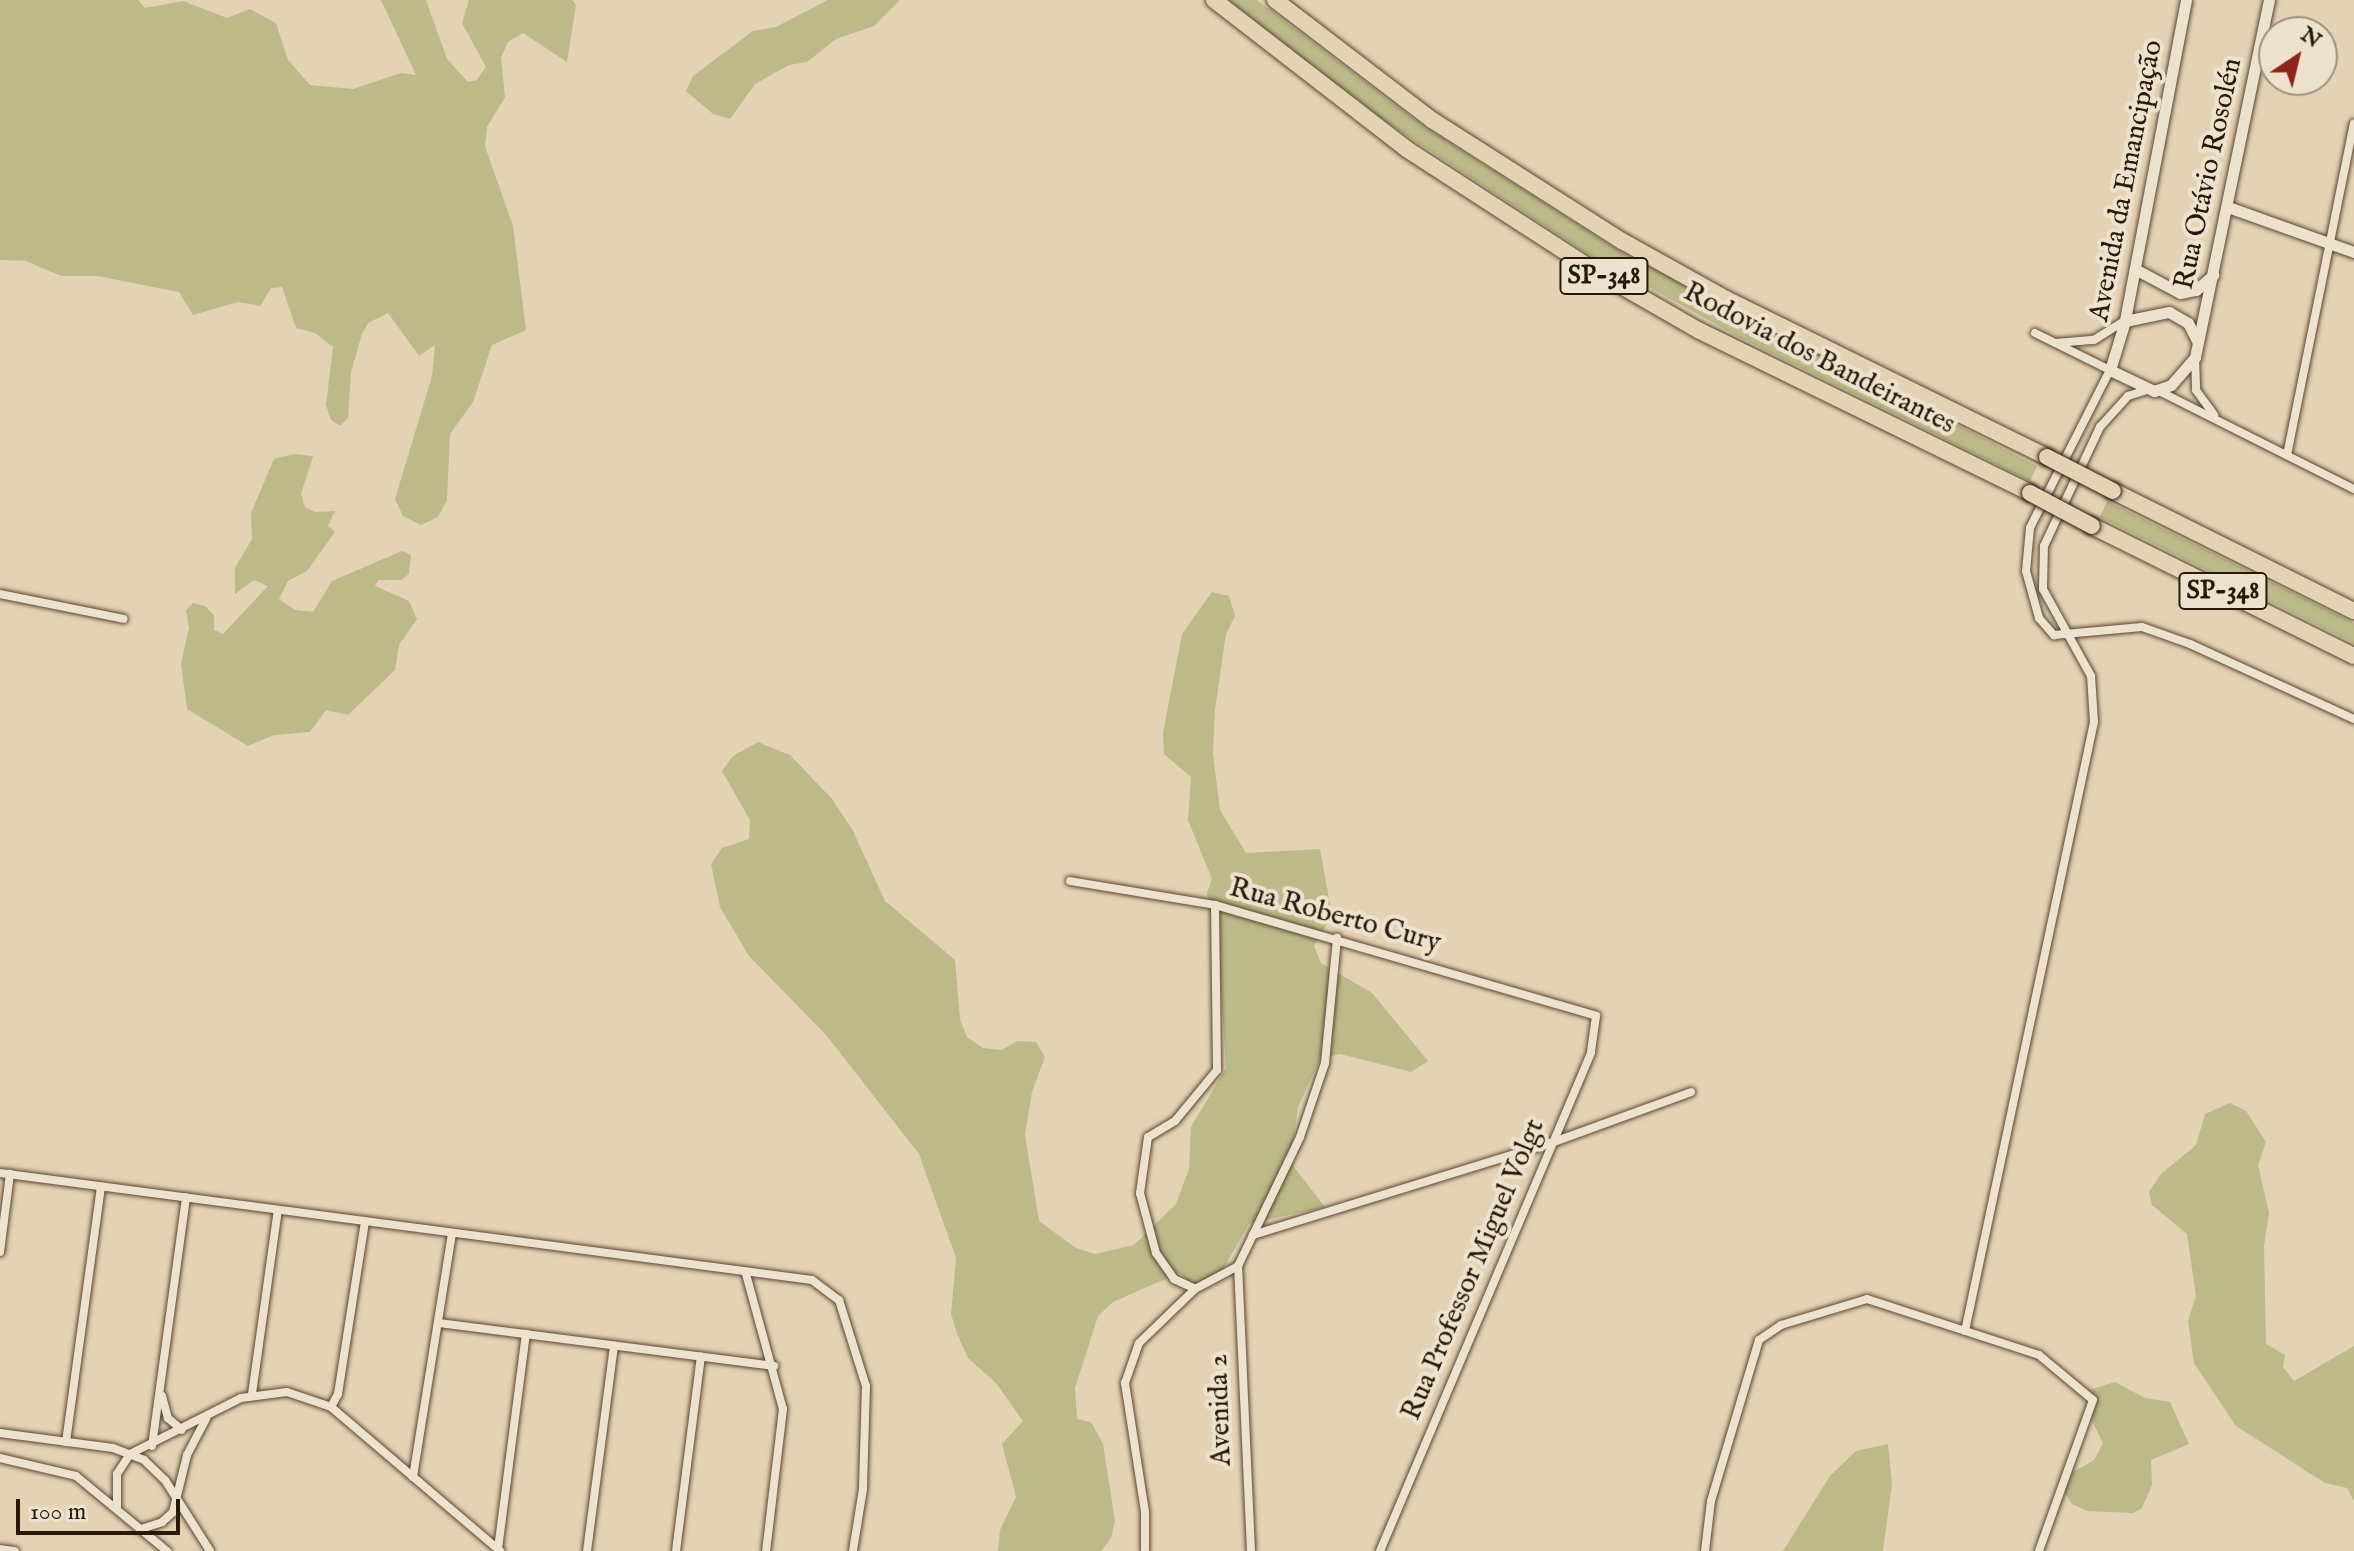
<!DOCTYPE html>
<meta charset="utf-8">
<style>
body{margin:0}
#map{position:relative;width:2354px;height:1551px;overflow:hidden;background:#e4d2b4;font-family:"IM FELL English",serif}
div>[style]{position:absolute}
.green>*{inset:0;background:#bbba88}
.roads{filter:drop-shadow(0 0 2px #584634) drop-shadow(0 0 2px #584634)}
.minor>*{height:8px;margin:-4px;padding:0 4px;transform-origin:4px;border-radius:4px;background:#ede2ce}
.tertiary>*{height:11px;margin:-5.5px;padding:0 5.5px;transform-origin:5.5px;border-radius:5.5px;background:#ede2ce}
.motorway>*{height:16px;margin:-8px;padding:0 8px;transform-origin:8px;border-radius:8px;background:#e4d2b4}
.bridges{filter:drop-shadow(0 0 2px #2a1809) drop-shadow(0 0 2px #2a1809)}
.motorway-bridge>*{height:16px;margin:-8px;padding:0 8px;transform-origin:8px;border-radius:8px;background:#e4d2b4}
span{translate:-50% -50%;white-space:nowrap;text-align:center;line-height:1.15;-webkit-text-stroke:8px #ede2ce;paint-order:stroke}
.shield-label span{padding:2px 6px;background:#ede2ce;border:2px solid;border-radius:6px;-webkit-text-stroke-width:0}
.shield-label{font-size:26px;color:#2a1809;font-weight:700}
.street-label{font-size:28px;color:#2a1809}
.north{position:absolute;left:2258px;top:16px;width:80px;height:80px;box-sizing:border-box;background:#ede2ce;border:2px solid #9f917f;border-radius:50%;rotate:35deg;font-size:22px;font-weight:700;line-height:32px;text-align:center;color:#2a1809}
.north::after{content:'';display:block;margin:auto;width:28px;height:36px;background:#8f2418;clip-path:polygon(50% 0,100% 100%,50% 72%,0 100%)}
.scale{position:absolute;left:16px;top:1499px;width:164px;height:36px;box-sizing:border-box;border:4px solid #2a1809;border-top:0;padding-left:10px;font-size:24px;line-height:28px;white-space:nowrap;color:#2a1809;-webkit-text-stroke:6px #ede2ce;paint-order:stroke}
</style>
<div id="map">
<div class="green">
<i style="clip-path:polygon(0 0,138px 0,145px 8px,183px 1px,227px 18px,250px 9px,276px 23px,288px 60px,310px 85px,353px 89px,401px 73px,416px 75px,381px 0,426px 0,447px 59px,468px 82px,477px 80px,486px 67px,462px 23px,469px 0,572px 0,576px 5px,567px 62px,523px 33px,508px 42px,501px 57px,505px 97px,487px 127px,485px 146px,513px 226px,526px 330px,492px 345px,473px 402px,450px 434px,447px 500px,438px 517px,421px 525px,403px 516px,395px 499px,432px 376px,435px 345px,419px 356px,388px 313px,368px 323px,362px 334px,351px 372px,348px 418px,340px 426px,331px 420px,326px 405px,333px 347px,315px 333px,296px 328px,282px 287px,271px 288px,260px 306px,238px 302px,193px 315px,179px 292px,97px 276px,61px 276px,26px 261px,0 260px)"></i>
<i style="clip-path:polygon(828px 0,900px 0,874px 26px,836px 39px,807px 62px,789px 65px,755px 84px,730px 119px,713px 114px,686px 91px,693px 76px,753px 31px,776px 27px)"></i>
<i style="clip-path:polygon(1228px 0,1257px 0,1423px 126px,1621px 252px,2037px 466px,2030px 481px,1739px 337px,1585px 252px,1368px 110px)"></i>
<i style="clip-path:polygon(294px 454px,313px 456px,301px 494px,305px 507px,315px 512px,335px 511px,328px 526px,335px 532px,307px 571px,288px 581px,279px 599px,295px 610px,313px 612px,332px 581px,402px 551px,411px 555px,409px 574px,401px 580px,378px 580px,375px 586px,409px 601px,417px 619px,399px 645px,395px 670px,348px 715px,326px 710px,310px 732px,274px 735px,248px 746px,187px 709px,181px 664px,189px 628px,186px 610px,193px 603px,205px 606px,214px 615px,214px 630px,223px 634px,268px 586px,254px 580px,235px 594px,235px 568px,252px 539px,251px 513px,274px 459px)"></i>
<i style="clip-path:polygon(2107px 501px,2354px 623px,2354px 643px,2100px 517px)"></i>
<i style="clip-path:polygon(1212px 592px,1229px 596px,1235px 616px,1226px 634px,1215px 710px,1213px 753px,1220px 810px,1246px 853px,1320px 849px,1332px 915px,1314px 946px,1321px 963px,1372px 993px,1428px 1061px,1411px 1072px,1340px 1054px,1320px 1059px,1298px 1107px,1290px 1162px,1325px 1207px,1249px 1224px,1218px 1278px,1201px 1290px,1179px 1273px,1113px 1302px,1098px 1316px,1075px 1388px,1077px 1419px,1091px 1422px,1103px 1444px,1115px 1521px,1111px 1538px,1101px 1551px,998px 1551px,1000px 1530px,1016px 1497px,1002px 1444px,1023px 1421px,997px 1384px,968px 1358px,957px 1334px,951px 1314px,956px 1258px,919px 1154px,827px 1036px,749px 956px,720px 907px,711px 864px,722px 848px,749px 839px,750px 820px,722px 771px,733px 756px,758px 742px,790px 755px,831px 798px,852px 829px,885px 901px,955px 960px,960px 1019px,967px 1037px,983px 1048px,1002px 1050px,1017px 1041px,1036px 1042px,1045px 1057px,1032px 1092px,1025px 1135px,1039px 1221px,1076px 1248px,1095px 1254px,1134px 1245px,1176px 1204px,1189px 1169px,1191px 1127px,1226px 1068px,1220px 970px,1207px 893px,1212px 879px,1188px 820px,1191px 777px,1164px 754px,1163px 733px,1182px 634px)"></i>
<i style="clip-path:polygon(2230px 1103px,2246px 1111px,2266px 1142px,2258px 1165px,2269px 1213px,2264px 1246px,2266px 1344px,2285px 1355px,2283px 1367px,2294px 1381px,2354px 1346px,2354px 1501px,2347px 1488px,2325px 1483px,2236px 1426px,2194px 1363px,2188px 1321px,2196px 1296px,2187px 1234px,2152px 1205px,2149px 1192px,2161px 1174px,2196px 1145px,2205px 1114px)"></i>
<i style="clip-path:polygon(2115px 1382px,2145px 1398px,2170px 1402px,2189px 1444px,2151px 1460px,2152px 1485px,2142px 1508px,2133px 1513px,2087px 1511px,2072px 1504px,2063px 1490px,2068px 1475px,2094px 1460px,2103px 1443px,2091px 1419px,2089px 1390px)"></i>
<i style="clip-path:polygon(1888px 1444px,1892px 1484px,1883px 1551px,1783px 1551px,1830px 1476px,1856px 1451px)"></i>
</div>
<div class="roads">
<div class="minor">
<i style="left:2035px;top:333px;width:84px;rotate:26.3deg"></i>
<i style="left:2110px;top:370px;width:177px;rotate:116.9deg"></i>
<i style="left:2030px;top:528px;width:43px;rotate:95.3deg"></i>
<i style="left:2026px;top:571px;width:49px;rotate:74.5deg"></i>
<i style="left:2039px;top:618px;width:23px;rotate:49deg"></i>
<i style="left:2054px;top:635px;width:88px;rotate:-5.2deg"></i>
<i style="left:2142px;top:627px;width:51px;rotate:19.5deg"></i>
<i style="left:2190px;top:644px;width:180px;rotate:24.6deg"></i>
<i style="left:2056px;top:343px;width:38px;rotate:-5deg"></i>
<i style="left:2094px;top:340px;width:36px;rotate:-32deg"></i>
<i style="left:2195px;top:357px;width:33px;rotate:88deg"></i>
<i style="left:2196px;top:390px;width:31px;rotate:54deg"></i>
<i style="left:2159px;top:391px;width:218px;rotate:26.7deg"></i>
<i style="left:2287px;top:455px;width:338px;rotate:-78.6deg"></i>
<i style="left:0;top:594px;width:126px;rotate:11.4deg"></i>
<i style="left:1070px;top:881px;width:147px;rotate:9.4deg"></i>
<i style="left:1215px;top:905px;width:397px;rotate:16.2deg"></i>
<i style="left:1596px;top:1016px;width:37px;rotate:98deg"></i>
<i style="left:1591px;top:1053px;width:541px;rotate:112.96deg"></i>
<i style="left:1215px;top:905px;width:165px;rotate:89.3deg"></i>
<i style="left:1217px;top:1070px;width:66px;rotate:129.5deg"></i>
<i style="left:1175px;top:1121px;width:31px;rotate:149deg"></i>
<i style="left:1148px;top:1137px;width:57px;rotate:98.1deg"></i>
<i style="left:1140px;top:1193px;width:62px;rotate:75.1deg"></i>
<i style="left:1156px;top:1253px;width:32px;rotate:55deg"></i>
<i style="left:1174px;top:1279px;width:23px;rotate:25deg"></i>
<i style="left:1195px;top:1289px;width:49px;rotate:-28.1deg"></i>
<i style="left:0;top:1173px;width:819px;rotate:7.51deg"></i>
<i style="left:812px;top:1280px;width:34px;rotate:37deg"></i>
<i style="left:839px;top:1300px;width:90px;rotate:72.6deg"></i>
<i style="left:866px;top:1386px;width:103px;rotate:91.7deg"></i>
<i style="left:863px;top:1489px;width:63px;rotate:99.2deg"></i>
<i style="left:1253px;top:1235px;width:312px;rotate:-17.2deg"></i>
<i style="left:1551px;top:1143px;width:149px;rotate:-20deg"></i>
<i style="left:0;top:1252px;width:79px;rotate:-82.7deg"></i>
<i style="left:746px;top:1274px;width:140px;rotate:74.7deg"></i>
<i style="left:783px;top:1409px;width:143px;rotate:96.8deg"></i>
<i style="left:439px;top:1323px;width:338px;rotate:7.3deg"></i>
<i style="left:1965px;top:1331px;width:623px;rotate:-78.04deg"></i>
<i style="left:2094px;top:722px;width:46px;rotate:-93.7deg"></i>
<i style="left:2091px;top:676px;width:99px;rotate:-118.9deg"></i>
<i style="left:2043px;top:589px;width:43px;rotate:-88.7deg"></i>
<i style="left:2044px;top:546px;width:132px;rotate:-64.8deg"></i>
<i style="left:2100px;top:427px;width:42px;rotate:-47.9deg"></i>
<i style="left:2128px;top:396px;width:19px;rotate:-18deg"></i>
<i style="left:252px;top:1394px;width:186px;rotate:-82deg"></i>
<i style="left:162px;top:1396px;width:23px;rotate:75deg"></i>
<i style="left:168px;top:1418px;width:18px;rotate:41deg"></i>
<i style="left:331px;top:1407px;width:15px;rotate:-62deg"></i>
<i style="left:338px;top:1394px;width:175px;rotate:-81.1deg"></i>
<i style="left:0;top:1433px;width:114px;rotate:7.6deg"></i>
<i style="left:113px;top:1448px;width:33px;rotate:21deg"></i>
<i style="left:144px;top:1460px;width:29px;rotate:44deg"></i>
<i style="left:165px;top:1480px;width:84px;rotate:57.6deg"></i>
<i style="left:66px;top:1442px;width:258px;rotate:-82.2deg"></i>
<i style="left:152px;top:1446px;width:251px;rotate:-82.2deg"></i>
<i style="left:0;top:1458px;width:78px;rotate:13.3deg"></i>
<i style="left:76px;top:1476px;width:118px;rotate:39.5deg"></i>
<i style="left:413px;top:1477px;width:247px;rotate:-80.9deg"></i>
<i style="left:117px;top:1506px;width:32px;rotate:-90deg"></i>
<i style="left:117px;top:1474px;width:24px;rotate:-57deg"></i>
<i style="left:130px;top:1454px;width:124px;rotate:-26.8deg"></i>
<i style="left:241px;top:1398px;width:46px;rotate:-7.4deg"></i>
<i style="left:287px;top:1392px;width:46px;rotate:18.8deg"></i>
<i style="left:331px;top:1407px;width:222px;rotate:40.4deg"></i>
<i style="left:141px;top:1529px;width:22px;rotate:-18deg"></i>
<i style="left:162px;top:1522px;width:15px;rotate:-42deg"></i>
<i style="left:173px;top:1512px;width:59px;rotate:-76.2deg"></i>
<i style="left:187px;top:1455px;width:41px;rotate:-62.2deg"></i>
<i style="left:0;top:1549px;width:15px;rotate:8deg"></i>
<i style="left:498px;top:1549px;width:217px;rotate:-82.6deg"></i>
<i style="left:587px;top:1551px;width:207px;rotate:-82.5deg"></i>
<i style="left:676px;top:1551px;width:196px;rotate:-82.7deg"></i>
<i style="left:1145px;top:1551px;width:39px;rotate:-90deg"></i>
<i style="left:1145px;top:1512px;width:131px;rotate:-98.8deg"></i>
<i style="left:1125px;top:1383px;width:42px;rotate:-70.7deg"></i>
<i style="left:1139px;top:1343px;width:78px;rotate:-44deg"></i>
<i style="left:1251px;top:1551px;width:285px;rotate:-92.6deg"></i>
<i style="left:1238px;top:1266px;width:143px;rotate:-64.3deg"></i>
<i style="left:1300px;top:1137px;width:78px;rotate:-71.3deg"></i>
<i style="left:1325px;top:1063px;width:126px;rotate:-84.5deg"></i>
<i style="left:1705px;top:1551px;width:50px;rotate:-83.2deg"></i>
<i style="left:1711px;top:1501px;width:168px;rotate:-73.4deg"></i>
<i style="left:1759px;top:1340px;width:27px;rotate:-34deg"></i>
<i style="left:1781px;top:1325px;width:90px;rotate:-16.8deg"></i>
<i style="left:1867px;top:1299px;width:181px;rotate:18deg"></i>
<i style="left:2039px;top:1355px;width:70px;rotate:39.8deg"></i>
<i style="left:2093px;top:1400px;width:160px;rotate:109.7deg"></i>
</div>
<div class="tertiary">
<i style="left:2186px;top:0;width:327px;rotate:100.8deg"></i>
<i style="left:2125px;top:321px;width:51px;rotate:107deg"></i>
<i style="left:2110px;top:370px;width:49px;rotate:25.5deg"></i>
<i style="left:2154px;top:391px;width:18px;rotate:-19deg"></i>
<i style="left:2171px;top:385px;width:37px;rotate:-49deg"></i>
<i style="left:2195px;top:357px;width:365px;rotate:-78.3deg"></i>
<i style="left:2228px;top:207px;width:134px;rotate:19.7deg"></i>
<i style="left:2135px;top:269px;width:51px;rotate:28.1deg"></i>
<i style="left:2180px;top:293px;width:16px;rotate:-11deg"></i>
<i style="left:2196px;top:290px;width:23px;rotate:-41deg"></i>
<i style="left:2125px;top:321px;width:45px;rotate:-11.6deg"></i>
<i style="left:2169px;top:312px;width:22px;rotate:30deg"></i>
<i style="left:2188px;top:323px;width:20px;rotate:63deg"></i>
</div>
<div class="motorway">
<i style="left:1214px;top:0;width:245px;rotate:37.7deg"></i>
<i style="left:1408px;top:150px;width:219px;rotate:32.9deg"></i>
<i style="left:1592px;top:269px;width:122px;rotate:29.9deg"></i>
<i style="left:1698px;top:330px;width:370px;rotate:26.1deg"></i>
<i style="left:1275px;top:0;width:198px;rotate:37.4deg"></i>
<i style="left:1432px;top:120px;width:225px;rotate:32.5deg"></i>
<i style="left:1622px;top:241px;width:119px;rotate:29.1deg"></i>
<i style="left:1726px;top:299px;width:358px;rotate:26.2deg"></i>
<i style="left:2113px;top:491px;width:269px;rotate:26.5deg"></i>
<i style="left:2092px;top:526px;width:292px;rotate:26.4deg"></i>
</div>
</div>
<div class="bridges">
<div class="motorway-bridge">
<i style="left:2047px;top:457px;width:74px;rotate:27.3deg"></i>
<i style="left:2030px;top:493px;width:70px;rotate:28deg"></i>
</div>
</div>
<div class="shield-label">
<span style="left:1604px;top:276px">SP-348</span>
<span style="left:2223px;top:591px">SP-348</span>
</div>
<div class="street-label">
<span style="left:2209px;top:174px;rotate:-78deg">Rua Otávio Rosolén</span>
<span style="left:2127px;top:181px;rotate:-79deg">Avenida da Emancipação</span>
<span style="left:1819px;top:359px;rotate:27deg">Rodovia dos Bandeirantes</span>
<span style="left:1335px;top:916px;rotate:15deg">Rua Roberto Cury</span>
<span style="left:1474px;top:1270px;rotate:-67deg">Rua Professor Miguel Volgt</span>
<span style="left:1221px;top:1410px;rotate:-92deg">Avenida 2</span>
</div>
<div class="north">N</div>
<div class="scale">100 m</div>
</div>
